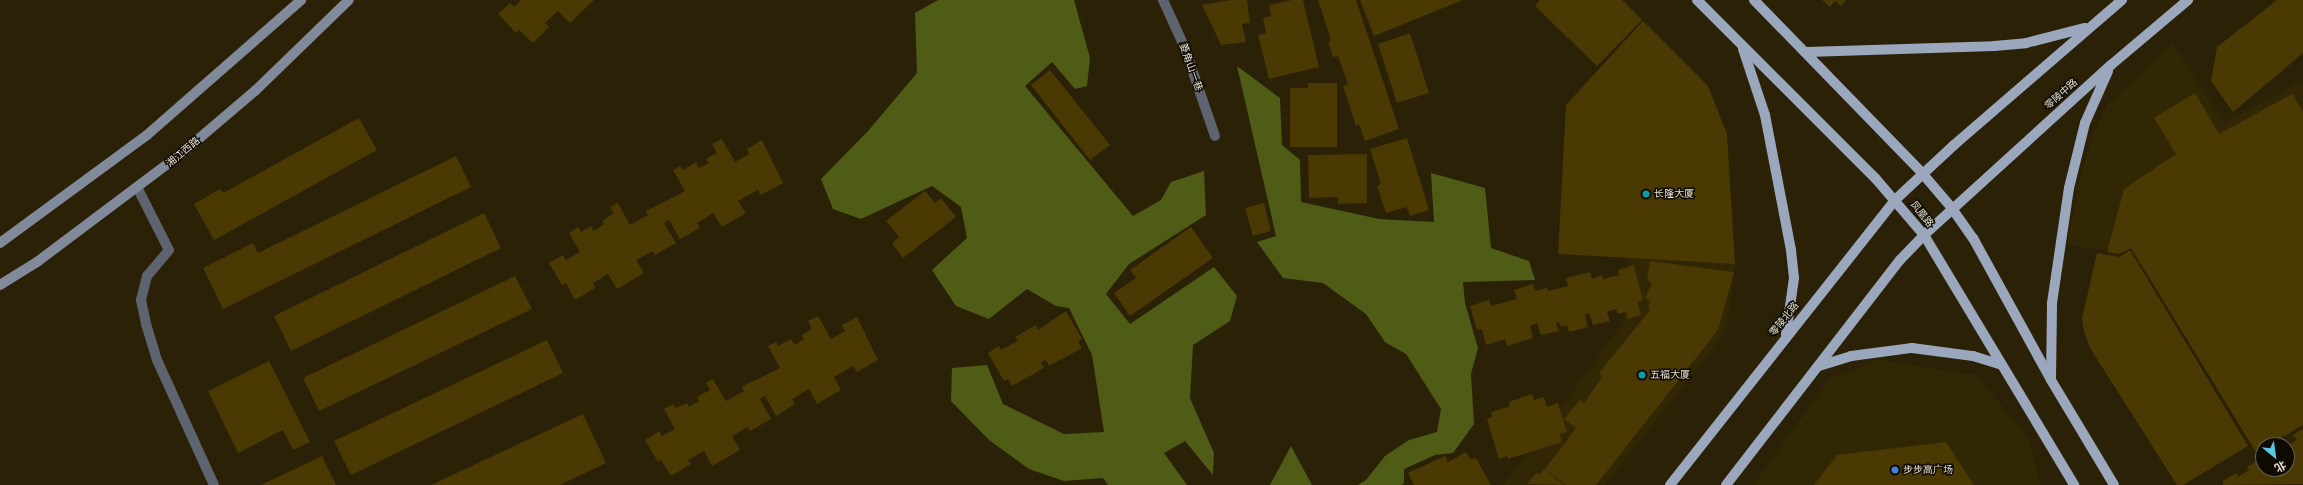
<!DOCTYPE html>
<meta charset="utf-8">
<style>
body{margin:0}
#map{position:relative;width:2303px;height:485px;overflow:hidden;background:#2a2107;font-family:"PT Serif","Noto Sans SC",serif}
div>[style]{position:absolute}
.built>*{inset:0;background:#322705}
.forest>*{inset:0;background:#4e5c16}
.building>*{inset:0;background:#4a3902}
.street>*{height:10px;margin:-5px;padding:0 5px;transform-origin:5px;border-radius:5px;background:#5e646f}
.secondary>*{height:10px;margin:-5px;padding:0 5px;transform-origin:5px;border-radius:5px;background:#808a9b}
.primary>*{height:10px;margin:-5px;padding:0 5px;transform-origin:5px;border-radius:5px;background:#9aa7bd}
.dots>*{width:11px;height:11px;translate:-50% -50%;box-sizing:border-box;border:2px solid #0f0b03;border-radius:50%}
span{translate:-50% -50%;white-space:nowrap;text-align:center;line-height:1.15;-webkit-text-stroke:3px #0f0b03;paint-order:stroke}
.street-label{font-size:10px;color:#e6e1d2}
.poi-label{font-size:10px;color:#e6e1d2}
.left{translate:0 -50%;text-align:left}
.north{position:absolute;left:2255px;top:437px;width:40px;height:40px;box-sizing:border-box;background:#0f0b03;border:1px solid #656156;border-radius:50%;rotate:151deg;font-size:11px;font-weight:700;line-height:16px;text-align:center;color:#e6e1d2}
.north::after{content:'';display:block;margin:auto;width:14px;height:18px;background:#57c9e2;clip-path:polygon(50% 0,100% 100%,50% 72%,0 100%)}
</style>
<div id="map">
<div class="built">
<i style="clip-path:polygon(2173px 44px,2224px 123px,2303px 80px,2303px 425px,2269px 445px,2263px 445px,2263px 449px,2257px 452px,2131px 245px,2119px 252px,2067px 245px,2078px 185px,2094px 131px,2108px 104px)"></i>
<i style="clip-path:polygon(1629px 258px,1735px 264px,1727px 331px,1605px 485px,1503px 485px,1624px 322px)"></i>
<i style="clip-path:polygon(1878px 360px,1976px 375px,2028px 438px,2041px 485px,1754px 485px,1828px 380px)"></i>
</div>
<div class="forest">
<i style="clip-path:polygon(938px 0,1074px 0,1090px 58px,1087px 86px,1075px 89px,1052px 62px,1025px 86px,1133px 216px,1161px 200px,1171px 182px,1204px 171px,1206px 215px,1129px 264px,1106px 294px,1130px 324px,1214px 267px,1237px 296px,1230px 321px,1193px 345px,1190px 398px,1214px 453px,1213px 475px,1185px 441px,1164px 453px,1187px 485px,1108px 485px,1103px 478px,1064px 481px,1029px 469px,989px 440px,951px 401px,952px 368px,987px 365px,1003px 404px,1064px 434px,1104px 432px,1092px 355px,1069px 308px,1056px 306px,1027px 289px,989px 319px,956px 306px,932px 270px,967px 238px,961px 207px,932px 186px,861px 219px,833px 209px,821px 179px,868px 131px,917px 73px,915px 13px)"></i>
<i style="clip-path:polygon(1237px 66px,1280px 98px,1282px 145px,1300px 160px,1301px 202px,1379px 219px,1434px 222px,1431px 173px,1485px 188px,1491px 248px,1529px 261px,1535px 280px,1463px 282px,1465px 303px,1478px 348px,1471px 374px,1474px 424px,1453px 453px,1435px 455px,1404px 469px,1404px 483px,1401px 485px,1358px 485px,1366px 480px,1385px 456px,1409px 440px,1437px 432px,1441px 409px,1406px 354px,1385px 342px,1366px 314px,1323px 283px,1283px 278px,1257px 242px,1276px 236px)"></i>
<i style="clip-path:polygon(1291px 446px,1312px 485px,1270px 485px)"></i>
</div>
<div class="building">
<i style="clip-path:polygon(521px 0,594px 0,570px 23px,558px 11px,545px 23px,549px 27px,533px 43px,519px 30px,516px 33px,498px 14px,510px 3px,514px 7px)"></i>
<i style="clip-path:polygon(1230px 0,1247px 0,1250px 23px,1242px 24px,1246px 42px,1221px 45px,1202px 5px)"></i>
<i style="clip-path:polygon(1292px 0,1303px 0,1319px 67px,1269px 79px,1258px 35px,1266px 33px,1263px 18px,1271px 16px,1269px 5px)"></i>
<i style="clip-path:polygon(1318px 0,1356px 0,1399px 129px,1365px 141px,1359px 124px,1356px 126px,1343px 86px,1348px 84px,1338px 56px,1333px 57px,1328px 42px,1331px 40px)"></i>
<i style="clip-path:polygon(1360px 0,1463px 0,1374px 36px)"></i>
<i style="clip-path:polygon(1540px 0,1622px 0,1642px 20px,1597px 66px,1535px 6px)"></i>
<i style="clip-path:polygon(1822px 0,1846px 0,1841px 6px,1835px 1px,1830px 7px)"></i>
<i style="clip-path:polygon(2277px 0,2303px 0,2303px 53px,2233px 112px,2211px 81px,2217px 47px)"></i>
<i style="clip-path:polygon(1643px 21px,1708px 86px,1727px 134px,1735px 264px,1558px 254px,1566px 105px)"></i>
<i style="clip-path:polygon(1410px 33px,1429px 93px,1397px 103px,1378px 44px)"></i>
<i style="clip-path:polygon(1050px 70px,1110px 145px,1090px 160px,1031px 85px)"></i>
<i style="clip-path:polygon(1308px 83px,1337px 83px,1337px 147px,1290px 147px,1290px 88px,1308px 88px)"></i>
<i style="clip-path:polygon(2195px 93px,2219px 134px,2292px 94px,2303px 112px,2303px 425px,2269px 445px,2263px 445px,2263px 448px,2256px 452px,2131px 248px,2119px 254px,2107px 252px,2124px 189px,2176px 154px,2154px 118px)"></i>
<i style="clip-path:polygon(359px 118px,377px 150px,214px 240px,194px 204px,220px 189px,223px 193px)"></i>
<i style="clip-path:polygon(1407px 138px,1429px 210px,1410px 216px,1407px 207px,1386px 213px,1377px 186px,1381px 184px,1370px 149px)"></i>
<i style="clip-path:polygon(722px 139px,735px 162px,749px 154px,747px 149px,762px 140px,783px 183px,761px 195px,758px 190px,738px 201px,746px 213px,722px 227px,713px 213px,697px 223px,700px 228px,680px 239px,669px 220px,664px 223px,676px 243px,655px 255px,653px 251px,636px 260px,644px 273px,617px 289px,608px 274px,593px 283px,595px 288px,575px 300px,566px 283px,562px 285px,549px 263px,563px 255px,566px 260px,580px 252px,569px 233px,578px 227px,581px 232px,591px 226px,594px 231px,604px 224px,602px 221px,614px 213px,610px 207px,618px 203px,630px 225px,648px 215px,646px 211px,685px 191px,673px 170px,680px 166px,683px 170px,696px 162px,699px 168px,709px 163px,706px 159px,717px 153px,712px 144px)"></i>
<i style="clip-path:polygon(1367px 154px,1367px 203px,1338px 204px,1338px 197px,1309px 198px,1308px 155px)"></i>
<i style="clip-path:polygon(456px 156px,471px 187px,223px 309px,203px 268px,253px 243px,258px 253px)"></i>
<i style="clip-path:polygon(925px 191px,935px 203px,941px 198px,956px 217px,903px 258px,892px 243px,899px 237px,886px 221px)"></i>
<i style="clip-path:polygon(1264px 203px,1271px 231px,1253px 236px,1245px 208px)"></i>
<i style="clip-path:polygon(484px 213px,501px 248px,291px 351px,274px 316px)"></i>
<i style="clip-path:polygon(1191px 227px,1213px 258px,1130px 316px,1114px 293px,1136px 278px,1130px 270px)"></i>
<i style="clip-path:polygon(2130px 250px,2248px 446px,2183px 485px,2177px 485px,2090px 348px,2084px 331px,2082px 318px,2097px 253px,2120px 257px)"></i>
<i style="clip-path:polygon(1650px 261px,1734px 272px,1718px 330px,1596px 485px,1566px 485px,1545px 469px,1576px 428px,1564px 419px,1580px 400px,1584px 403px,1602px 377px,1599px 373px,1650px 310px,1648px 307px,1650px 301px,1645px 298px,1652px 284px,1647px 279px)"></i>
<i style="clip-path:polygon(1634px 265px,1643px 301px,1637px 302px,1641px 315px,1628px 319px,1626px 312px,1618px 314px,1616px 309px,1607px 312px,1610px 321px,1593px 325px,1589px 313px,1585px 315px,1588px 327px,1569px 332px,1567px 325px,1561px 327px,1559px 322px,1556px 323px,1559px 331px,1541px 335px,1537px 323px,1530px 326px,1533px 338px,1507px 346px,1505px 339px,1486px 345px,1482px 329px,1477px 330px,1470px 306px,1489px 300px,1491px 306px,1517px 299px,1514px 290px,1533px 284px,1535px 291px,1547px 288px,1548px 291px,1568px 286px,1566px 278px,1590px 272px,1592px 279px,1602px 275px,1603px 279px,1619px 275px,1618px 270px)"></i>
<i style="clip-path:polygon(515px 276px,532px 309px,319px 411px,303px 378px)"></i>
<i style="clip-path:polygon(1066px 311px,1082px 339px,1078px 342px,1082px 348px,1049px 366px,1046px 360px,1041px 362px,1044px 368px,1012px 386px,1008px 379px,1004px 381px,988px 353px,999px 346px,1001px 350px,1018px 341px,1015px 337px,1036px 325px,1038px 330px)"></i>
<i style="clip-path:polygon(818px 316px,831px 339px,845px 331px,842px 325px,857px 317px,878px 360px,857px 372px,853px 366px,834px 377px,841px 390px,817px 404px,809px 389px,792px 399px,795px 404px,776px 416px,765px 396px,760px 399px,771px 419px,750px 431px,748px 427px,732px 436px,740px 450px,712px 466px,704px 451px,688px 460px,691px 464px,671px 476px,661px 460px,658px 462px,645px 440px,659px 431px,662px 436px,675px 429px,664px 409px,673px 404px,676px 408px,687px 403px,689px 407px,699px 401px,697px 397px,710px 390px,706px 383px,713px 379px,726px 401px,744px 391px,741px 387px,780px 368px,768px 346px,776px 342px,778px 346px,791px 339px,795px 345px,804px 339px,802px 335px,812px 329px,808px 321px)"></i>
<i style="clip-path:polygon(547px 340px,563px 373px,351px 475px,334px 441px)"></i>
<i style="clip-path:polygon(269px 361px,310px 442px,293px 450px,283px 430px,238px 453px,208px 391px)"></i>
<i style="clip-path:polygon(1532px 394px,1534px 400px,1544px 397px,1547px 407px,1558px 403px,1567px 432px,1560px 434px,1562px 442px,1508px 459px,1507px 456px,1499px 459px,1487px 419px,1492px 417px,1491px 412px,1510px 406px,1509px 402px)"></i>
<i style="clip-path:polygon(583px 414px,606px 463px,560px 485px,431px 485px)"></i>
<i style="clip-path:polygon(2303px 429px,2303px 484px,2223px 485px,2223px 481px,2236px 473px,2238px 477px,2249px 470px,2247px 467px,2260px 459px,2263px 460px,2263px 469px,2287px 469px,2287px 446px,2297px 440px,2293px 435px)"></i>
<i style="clip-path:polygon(1946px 442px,1974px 485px,1814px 485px,1837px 455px)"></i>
<i style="clip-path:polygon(1466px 452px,1471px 460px,1476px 458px,1491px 485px,1414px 485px,1408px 473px,1445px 456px,1448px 462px)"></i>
<i style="clip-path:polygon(322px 456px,336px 485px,261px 485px)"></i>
<i style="clip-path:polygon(1544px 469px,1564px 485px,1527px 484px,1536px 473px,1539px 475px)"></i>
</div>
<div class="street">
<i style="left:1163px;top:0;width:51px;rotate:65.5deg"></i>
<i style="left:1184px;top:46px;width:95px;rotate:71deg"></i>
<i style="left:138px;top:189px;width:68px;rotate:63.1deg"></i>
<i style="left:169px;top:250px;width:34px;rotate:130deg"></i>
<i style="left:147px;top:276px;width:25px;rotate:104deg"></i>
<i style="left:141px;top:300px;width:25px;rotate:78deg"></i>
<i style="left:146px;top:324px;width:38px;rotate:73deg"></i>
<i style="left:157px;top:360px;width:137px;rotate:65.5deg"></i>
</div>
<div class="secondary">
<i style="left:0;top:243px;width:182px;rotate:-36.3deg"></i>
<i style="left:147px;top:135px;width:205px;rotate:-41.2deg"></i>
<i style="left:0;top:285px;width:44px;rotate:-31.9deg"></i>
<i style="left:37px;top:262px;width:181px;rotate:-36.9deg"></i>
<i style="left:182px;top:153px;width:97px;rotate:-40.4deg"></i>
<i style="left:256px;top:90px;width:129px;rotate:-44.1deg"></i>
</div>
<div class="primary">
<i style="left:1697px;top:0;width:253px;rotate:45deg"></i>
<i style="left:1876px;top:179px;width:74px;rotate:49.4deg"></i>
<i style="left:1924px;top:235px;width:292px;rotate:59deg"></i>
<i style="left:1754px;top:0;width:241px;rotate:45.8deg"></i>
<i style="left:1922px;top:173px;width:45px;rotate:49.5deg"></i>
<i style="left:1951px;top:207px;width:38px;rotate:55deg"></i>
<i style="left:1973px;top:238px;width:162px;rotate:61.2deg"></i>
<i style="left:2051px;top:380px;width:122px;rotate:59deg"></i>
<i style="left:1743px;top:49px;width:70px;rotate:71.6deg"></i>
<i style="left:1765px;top:115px;width:137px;rotate:79.1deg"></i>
<i style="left:1791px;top:250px;width:28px;rotate:84deg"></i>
<i style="left:1794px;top:278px;width:57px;rotate:98.1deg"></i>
<i style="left:1807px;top:52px;width:187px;rotate:-1.8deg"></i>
<i style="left:1994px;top:46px;width:32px;rotate:-5deg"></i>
<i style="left:2026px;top:43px;width:61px;rotate:-14.3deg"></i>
<i style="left:1819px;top:366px;width:34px;rotate:-17deg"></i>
<i style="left:1851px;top:356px;width:62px;rotate:-7.5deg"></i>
<i style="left:1912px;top:348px;width:62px;rotate:7.5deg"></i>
<i style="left:1973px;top:356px;width:28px;rotate:17deg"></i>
<i style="left:2051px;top:378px;width:75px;rotate:-89.2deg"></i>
<i style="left:2052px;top:303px;width:116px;rotate:-81.6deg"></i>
<i style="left:2069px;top:188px;width:67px;rotate:-76.2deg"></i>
<i style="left:2085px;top:123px;width:57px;rotate:-66.1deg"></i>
<i style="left:1670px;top:485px;width:363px;rotate:-51.7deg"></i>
<i style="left:1895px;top:200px;width:81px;rotate:-43deg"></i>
<i style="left:1954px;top:145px;width:222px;rotate:-40.8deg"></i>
<i style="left:1726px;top:485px;width:284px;rotate:-52.3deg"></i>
<i style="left:1900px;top:260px;width:35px;rotate:-46deg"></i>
<i style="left:1924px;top:235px;width:253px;rotate:-42.3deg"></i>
<i style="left:2111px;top:65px;width:101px;rotate:-40.2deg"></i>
</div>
<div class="dots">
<i style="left:1646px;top:194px;background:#0f9aa8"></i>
<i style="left:1642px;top:375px;background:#0f9aa8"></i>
<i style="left:1895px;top:470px;background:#3f7fe0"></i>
</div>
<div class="street-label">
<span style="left:1191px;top:67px;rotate:70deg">菱角山一巷</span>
<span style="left:2061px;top:94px;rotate:-42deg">零陵中路</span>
<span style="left:183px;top:152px;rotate:-40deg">湘江西路</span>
<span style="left:1922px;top:214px;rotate:51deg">凤凰路</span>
<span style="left:1784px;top:319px;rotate:-51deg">零陵北路</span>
</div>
<div class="poi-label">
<span class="left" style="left:1654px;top:194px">长隆大厦</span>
<span class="left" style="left:1650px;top:375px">五福大厦</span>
<span class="left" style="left:1903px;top:470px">步步高广场</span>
</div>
<div class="north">北</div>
</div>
